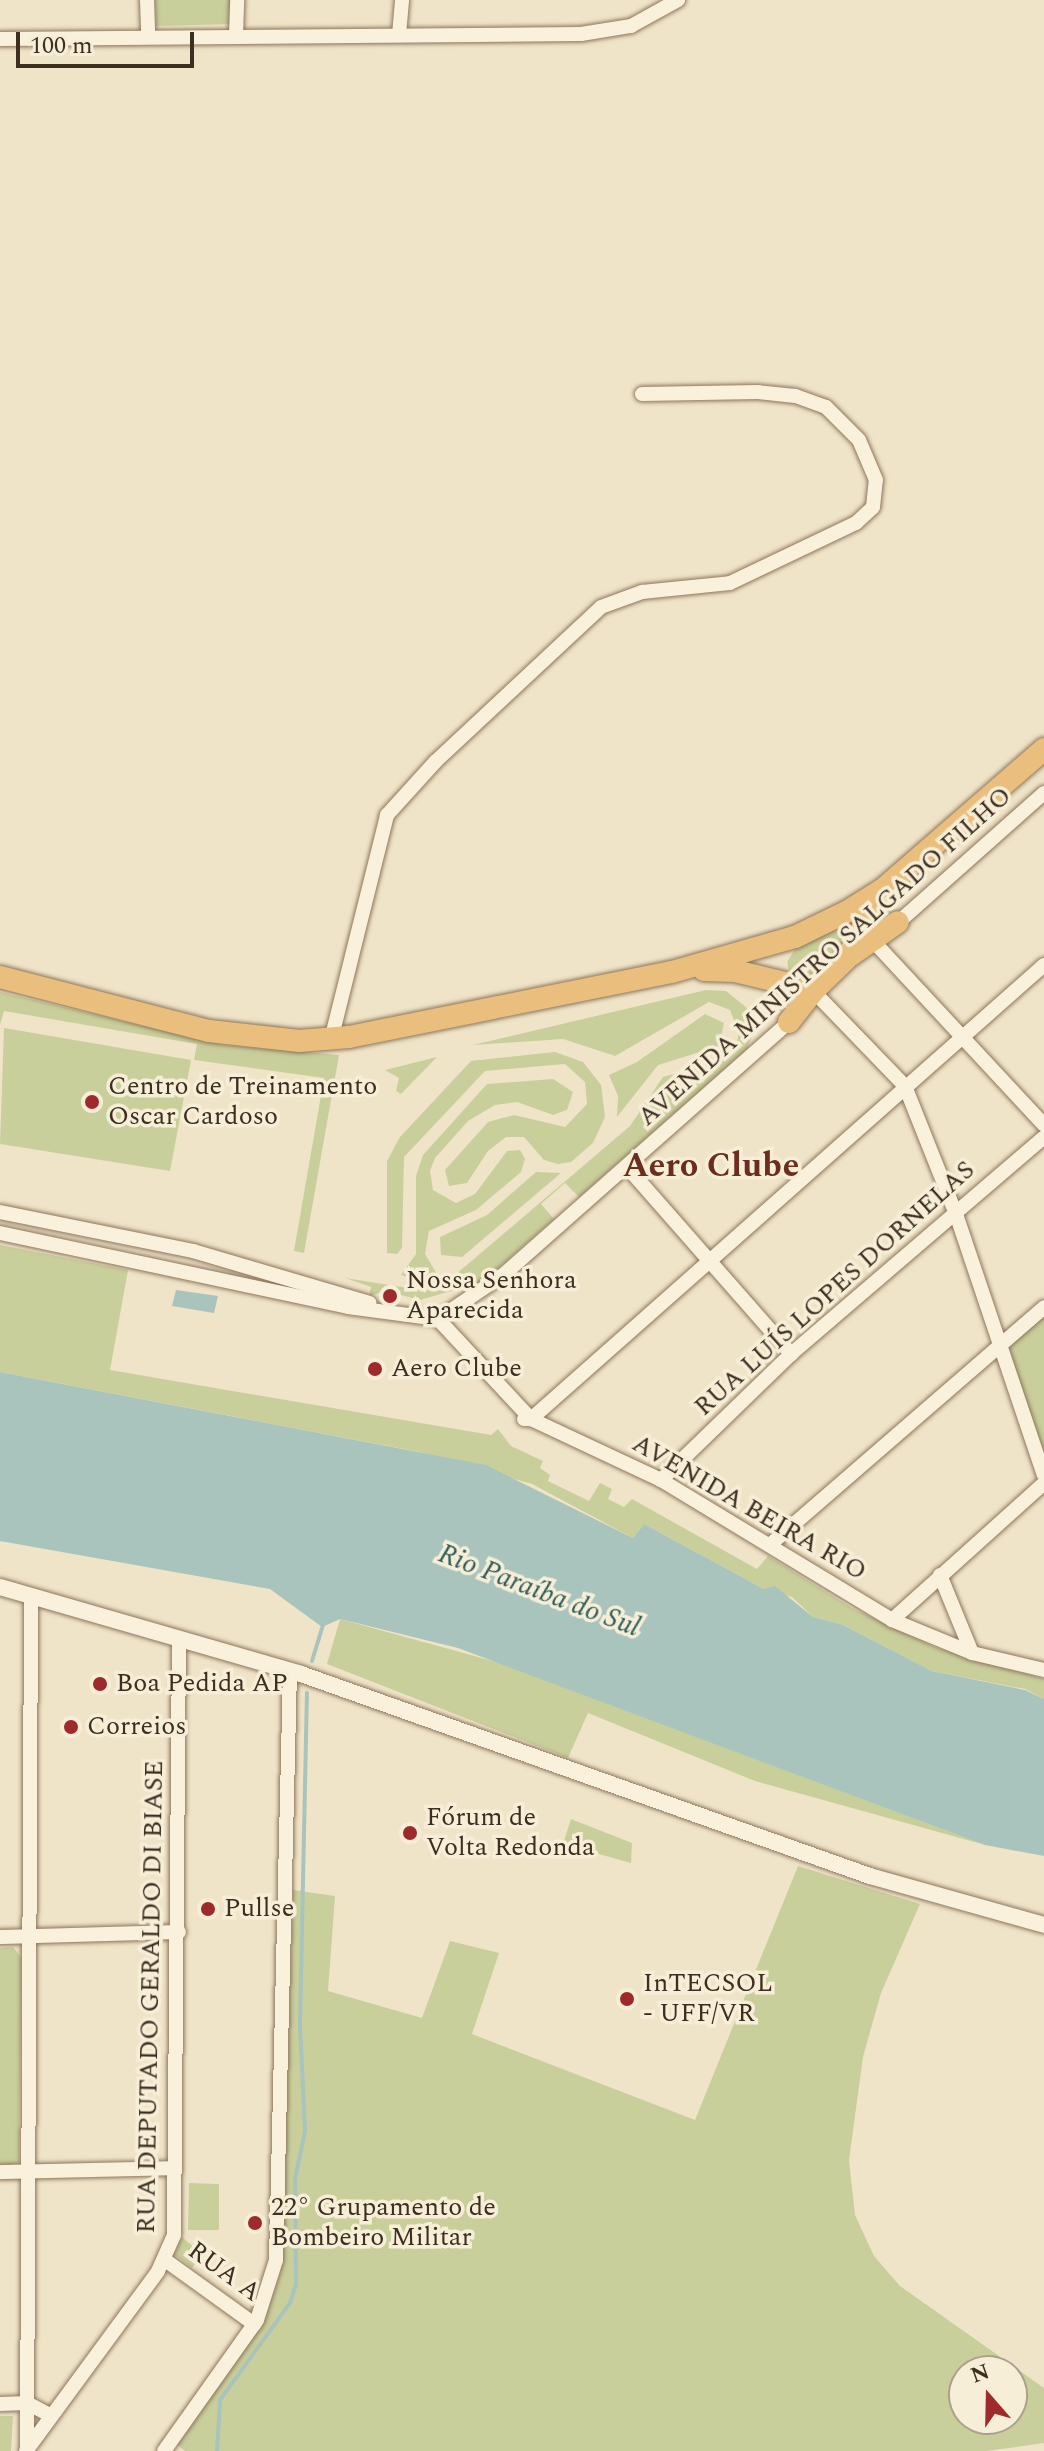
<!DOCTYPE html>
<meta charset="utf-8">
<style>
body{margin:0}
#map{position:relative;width:1044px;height:2451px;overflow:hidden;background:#f0e4c8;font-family:Spectral,serif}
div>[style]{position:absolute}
.green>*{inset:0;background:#c9cf9b}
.water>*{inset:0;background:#a9c4bc}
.stream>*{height:4px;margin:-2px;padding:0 2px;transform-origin:2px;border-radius:2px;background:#a9c4bc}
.roads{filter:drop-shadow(0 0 2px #8d765c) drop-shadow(0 0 2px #8d765c)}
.minor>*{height:14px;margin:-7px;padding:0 7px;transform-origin:7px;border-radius:7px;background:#faf1dc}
.tertiary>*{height:16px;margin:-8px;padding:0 8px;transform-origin:8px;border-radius:8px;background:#faf1dc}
.trunk>*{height:22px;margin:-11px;padding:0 11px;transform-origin:11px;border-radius:11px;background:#eabe7c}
.dots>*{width:22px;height:22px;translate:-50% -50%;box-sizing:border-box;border:4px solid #f7eed8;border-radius:50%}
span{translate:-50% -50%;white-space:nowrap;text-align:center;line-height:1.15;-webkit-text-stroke:7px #f7eed8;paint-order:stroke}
.street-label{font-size:26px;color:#3d2e20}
.poi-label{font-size:26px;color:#3d2e20}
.left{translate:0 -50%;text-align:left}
.water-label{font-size:28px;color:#2f5d5a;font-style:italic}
.district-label{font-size:34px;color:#6b2e1e;font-weight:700}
.north{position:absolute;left:948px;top:2355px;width:80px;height:80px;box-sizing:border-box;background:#f7eed8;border:2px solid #ada18e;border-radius:50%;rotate:340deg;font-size:22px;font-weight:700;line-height:32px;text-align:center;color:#3d2e20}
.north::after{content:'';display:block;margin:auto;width:28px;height:36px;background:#9e2a2b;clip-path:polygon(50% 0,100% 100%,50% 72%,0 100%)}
.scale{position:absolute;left:16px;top:32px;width:178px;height:36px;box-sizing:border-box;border:4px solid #3d2e20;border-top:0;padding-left:10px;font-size:24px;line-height:28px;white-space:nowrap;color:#3d2e20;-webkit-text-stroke:6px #f7eed8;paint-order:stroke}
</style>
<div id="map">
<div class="green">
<i style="clip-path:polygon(155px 0,232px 0,232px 24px,156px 26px)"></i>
<i style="clip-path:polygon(865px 912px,851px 943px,810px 981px,790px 975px,787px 962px,795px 949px)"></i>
<i style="clip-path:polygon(706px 990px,726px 991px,747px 1008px,754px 1032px,747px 1049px,579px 1197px,565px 1183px,541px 1204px,554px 1219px,482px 1282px,420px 1300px,386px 1291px,369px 1296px,371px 1287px,345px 1278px,421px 1290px,448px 1281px,630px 1126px,663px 1077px,721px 1061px,736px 1046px,739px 1033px,730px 1010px,709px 1002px,615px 1056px,563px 1039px,473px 1045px)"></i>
<i style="clip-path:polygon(0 992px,224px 1045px,339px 1055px,304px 1253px,294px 1251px,324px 1078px,194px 1060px,197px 1044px,4px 1011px,0 1025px)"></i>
<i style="clip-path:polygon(705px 1014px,724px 1023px,719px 1046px,658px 1065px,617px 1117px,618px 1096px,609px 1075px,637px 1062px)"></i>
<i style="clip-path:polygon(4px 1028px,191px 1060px,170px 1171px,0 1144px)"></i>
<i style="clip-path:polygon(555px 1052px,583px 1062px,601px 1085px,605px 1117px,593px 1143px,571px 1162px,558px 1164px,544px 1160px,524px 1137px,506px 1137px,488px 1151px,467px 1183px,449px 1186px,445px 1170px,488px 1122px,514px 1115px,565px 1127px,587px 1104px,585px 1082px,565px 1064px,485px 1071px,404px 1157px,402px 1248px,397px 1254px,387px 1253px,387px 1161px,400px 1137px,471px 1061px)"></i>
<i style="clip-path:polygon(437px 1057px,401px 1094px,396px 1091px,399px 1078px,385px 1070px)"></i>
<i style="clip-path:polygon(553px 1079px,573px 1092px,567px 1110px,553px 1115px,517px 1102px,495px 1105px,468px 1121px,435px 1158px,430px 1171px,433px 1190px,456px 1203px,475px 1194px,507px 1151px,520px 1150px,525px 1159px,521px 1172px,476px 1210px,429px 1231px,425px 1254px,437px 1274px,419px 1280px,401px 1275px,416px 1254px,416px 1176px,423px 1155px,487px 1084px)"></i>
<i style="clip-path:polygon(536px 1172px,561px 1173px,462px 1257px,441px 1255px,440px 1237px,487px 1215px)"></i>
<i style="clip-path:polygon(0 1245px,128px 1270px,110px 1370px,491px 1435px,498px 1429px,511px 1446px,543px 1461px,540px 1468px,550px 1475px,548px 1481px,589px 1501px,600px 1483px,612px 1489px,608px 1499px,624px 1507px,632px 1499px,757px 1569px,768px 1556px,852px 1608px,934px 1647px,1044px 1679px,1044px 1699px,1025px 1689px,932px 1671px,841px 1624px,813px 1617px,792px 1597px,764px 1589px,644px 1524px,633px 1538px,532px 1484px,420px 1452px,0 1372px)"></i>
<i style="clip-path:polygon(1044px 1313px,1044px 1453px,1007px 1346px)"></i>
<i style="clip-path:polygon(340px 1619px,515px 1667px,985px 1845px,755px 1781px,588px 1713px,568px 1758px,327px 1664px)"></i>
<i style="clip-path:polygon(571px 1819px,632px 1843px,631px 1863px,563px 1844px)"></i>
<i style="clip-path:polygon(evenodd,798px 1866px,920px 1904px,881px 1993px,863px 2057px,849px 2160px,855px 2215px,874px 2256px,900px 2286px,1044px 2388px,1044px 2443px,987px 2451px,185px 2451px,175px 2443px,265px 2317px,281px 2271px,293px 1890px,335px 1896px,328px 1991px,422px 2018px,450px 1941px,499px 1953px,472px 2034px,695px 2120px,798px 1866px,964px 2371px,1012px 2371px,1012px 2419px,964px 2419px,964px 2371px)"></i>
<i style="clip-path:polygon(13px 1947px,21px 1957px,19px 2162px,0 2170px,0 1948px)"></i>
<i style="clip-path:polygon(189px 2183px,219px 2184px,219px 2230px,188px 2230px)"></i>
<i style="clip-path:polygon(182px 2237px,202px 2254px,192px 2268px,174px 2254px)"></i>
<i style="clip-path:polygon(0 2416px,13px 2416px,11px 2451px,0 2451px)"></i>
</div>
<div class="water">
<i style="clip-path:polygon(176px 1290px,218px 1296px,214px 1313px,172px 1306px)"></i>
<i style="clip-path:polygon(0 1372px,486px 1465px,633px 1538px,644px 1524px,764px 1589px,775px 1586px,813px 1617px,841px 1624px,932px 1671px,1025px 1690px,1044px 1699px,1044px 1856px,985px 1845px,458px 1648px,340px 1619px,322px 1627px,270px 1589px,0 1541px)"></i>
</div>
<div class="stream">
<i style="left:312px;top:1661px;width:38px;rotate:-73deg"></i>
<i style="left:217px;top:2451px;width:51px;rotate:-86.6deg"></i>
<i style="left:220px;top:2400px;width:120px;rotate:-54.2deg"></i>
<i style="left:290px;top:2303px;width:19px;rotate:-72deg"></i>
<i style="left:296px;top:2285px;width:106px;rotate:-90.5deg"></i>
<i style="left:295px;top:2179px;width:49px;rotate:-78.2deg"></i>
<i style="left:305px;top:2131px;width:107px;rotate:-92.7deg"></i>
<i style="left:300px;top:2024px;width:331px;rotate:-88.8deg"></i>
</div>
<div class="roads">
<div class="minor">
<i style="left:147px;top:0;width:36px;rotate:88deg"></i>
<i style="left:236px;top:35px;width:35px;rotate:-88deg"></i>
<i style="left:399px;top:35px;width:35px;rotate:-85deg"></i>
<i style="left:0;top:39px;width:581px;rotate:-0.49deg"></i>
<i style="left:581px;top:34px;width:51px;rotate:-9.1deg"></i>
<i style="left:631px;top:26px;width:54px;rotate:-29deg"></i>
<i style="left:893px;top:927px;width:202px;rotate:-41.6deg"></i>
<i style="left:875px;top:943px;width:248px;rotate:47.1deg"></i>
<i style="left:818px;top:996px;width:125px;rotate:46deg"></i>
<i style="left:905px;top:1086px;width:138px;rotate:68.3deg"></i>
<i style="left:956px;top:1214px;width:275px;rotate:71.4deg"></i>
<i style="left:331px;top:1040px;width:232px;rotate:-76deg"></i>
<i style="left:387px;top:815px;width:72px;rotate:-47.8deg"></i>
<i style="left:435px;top:762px;width:227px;rotate:-43deg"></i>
<i style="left:601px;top:607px;width:44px;rotate:-20.1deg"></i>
<i style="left:642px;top:592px;width:88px;rotate:-5.8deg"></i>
<i style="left:730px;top:583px;width:140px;rotate:-25.5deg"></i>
<i style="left:856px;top:523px;width:23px;rotate:-43deg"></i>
<i style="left:873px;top:507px;width:27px;rotate:-84deg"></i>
<i style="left:876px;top:480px;width:43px;rotate:-113deg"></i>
<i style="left:859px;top:440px;width:47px;rotate:-135deg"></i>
<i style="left:826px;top:407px;width:33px;rotate:-160deg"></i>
<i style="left:795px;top:396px;width:37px;rotate:-174deg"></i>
<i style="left:758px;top:392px;width:116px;rotate:179deg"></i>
<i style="left:627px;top:1167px;width:249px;rotate:48.7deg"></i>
<i style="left:0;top:1212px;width:197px;rotate:11.4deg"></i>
<i style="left:193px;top:1251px;width:184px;rotate:16.4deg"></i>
<i style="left:0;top:1233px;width:356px;rotate:12deg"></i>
<i style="left:348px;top:1307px;width:91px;rotate:7.6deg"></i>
<i style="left:438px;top:1319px;width:78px;rotate:-34.1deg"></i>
<i style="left:503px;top:1275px;width:390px;rotate:-41.5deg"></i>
<i style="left:438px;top:1319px;width:137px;rotate:47.1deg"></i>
<i style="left:531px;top:1419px;width:144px;rotate:25.1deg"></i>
<i style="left:661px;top:1480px;width:270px;rotate:31.2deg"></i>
<i style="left:892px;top:1620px;width:87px;rotate:22.4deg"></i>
<i style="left:972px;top:1653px;width:74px;rotate:13.3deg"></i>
<i style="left:524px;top:1419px;width:7px"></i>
<i style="left:531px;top:1419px;width:685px;rotate:-41.51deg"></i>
<i style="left:661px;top:1480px;width:181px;rotate:-44.1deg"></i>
<i style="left:791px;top:1354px;width:333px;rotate:-40.6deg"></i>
<i style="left:772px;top:1543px;width:360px;rotate:-40.9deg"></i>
<i style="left:940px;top:1575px;width:84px;rotate:67.7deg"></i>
<i style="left:892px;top:1620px;width:205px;rotate:-42deg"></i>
<i style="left:0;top:1937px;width:179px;rotate:-1.6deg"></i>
<i style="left:0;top:2172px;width:174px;rotate:-1.3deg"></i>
<i style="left:165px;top:2260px;width:110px;rotate:35.7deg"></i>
<i style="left:0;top:2404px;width:27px;rotate:-2deg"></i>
<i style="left:27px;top:2403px;width:27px;rotate:28deg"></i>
<i style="left:27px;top:2450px;width:852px;rotate:-89.73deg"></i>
<i style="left:26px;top:2451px;width:223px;rotate:-53.7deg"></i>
<i style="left:158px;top:2271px;width:39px;rotate:-66deg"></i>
<i style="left:174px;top:2235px;width:593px;rotate:-89.52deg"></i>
<i style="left:164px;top:2451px;width:161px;rotate:-54.6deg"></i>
<i style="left:257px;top:2320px;width:63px;rotate:-72.4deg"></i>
<i style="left:276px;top:2260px;width:589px;rotate:-88.64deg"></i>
</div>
<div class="tertiary">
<i style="left:0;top:1587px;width:313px;rotate:16.1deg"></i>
<i style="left:301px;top:1674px;width:604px;rotate:19.55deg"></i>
<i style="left:870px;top:1876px;width:181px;rotate:15.7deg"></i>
</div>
<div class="trunk">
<i style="left:851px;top:955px;width:57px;rotate:-35.1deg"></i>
<i style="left:704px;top:970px;width:31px;rotate:2deg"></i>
<i style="left:735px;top:971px;width:81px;rotate:13.5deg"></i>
<i style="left:814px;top:990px;width:46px;rotate:-44.1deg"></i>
<i style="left:847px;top:958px;width:76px;rotate:-62.4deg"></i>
<i style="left:0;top:977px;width:216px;rotate:14.5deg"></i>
<i style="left:209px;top:1031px;width:91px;rotate:6.3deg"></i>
<i style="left:299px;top:1041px;width:50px;rotate:-4.6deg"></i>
<i style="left:349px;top:1037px;width:329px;rotate:-11.4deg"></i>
<i style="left:672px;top:972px;width:128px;rotate:-15.9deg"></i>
<i style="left:795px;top:937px;width:59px;rotate:-26.1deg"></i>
<i style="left:848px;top:911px;width:40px;rotate:-32deg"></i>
<i style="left:882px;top:890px;width:215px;rotate:-41deg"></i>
<i style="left:789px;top:1022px;width:41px;rotate:-52deg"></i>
</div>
</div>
<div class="dots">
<i style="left:92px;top:1102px;background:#9e2a2b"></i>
<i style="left:390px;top:1296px;background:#9e2a2b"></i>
<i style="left:375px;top:1369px;background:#9e2a2b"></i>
<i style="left:100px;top:1684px;background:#9e2a2b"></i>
<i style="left:71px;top:1727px;background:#9e2a2b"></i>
<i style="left:410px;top:1833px;background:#9e2a2b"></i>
<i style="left:208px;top:1909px;background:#9e2a2b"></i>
<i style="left:627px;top:1999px;background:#9e2a2b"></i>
<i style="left:255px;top:2223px;background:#9e2a2b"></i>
</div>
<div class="street-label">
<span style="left:825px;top:957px;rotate:-42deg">AVENIDA MINISTRO SALGADO FILHO</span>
<span style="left:835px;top:1289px;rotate:-42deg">RUA LUÍS LOPES DORNELAS</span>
<span style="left:749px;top:1508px;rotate:30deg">AVENIDA BEIRA RIO</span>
<span style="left:151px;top:1997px;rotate:-89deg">RUA DEPUTADO GERALDO DI BIASE</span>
<span style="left:224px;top:2272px;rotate:36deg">RUA A</span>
</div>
<div class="poi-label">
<span class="left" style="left:108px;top:1102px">Centro de Treinamento<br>Oscar Cardoso</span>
<span class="left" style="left:406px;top:1296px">Nossa Senhora<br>Aparecida</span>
<span class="left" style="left:391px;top:1369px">Aero Clube</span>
<span class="left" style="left:116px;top:1684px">Boa Pedida AP</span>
<span class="left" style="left:87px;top:1727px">Correios</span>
<span class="left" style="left:426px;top:1833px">Fórum de<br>Volta Redonda</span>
<span class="left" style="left:224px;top:1909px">Pullse</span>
<span class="left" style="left:643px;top:1999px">InTECSOL<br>- UFF/VR</span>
<span class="left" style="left:271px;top:2223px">22° Grupamento de<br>Bombeiro Militar</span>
</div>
<div class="water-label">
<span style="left:539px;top:1591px;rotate:21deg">Rio Paraíba do Sul</span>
</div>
<div class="district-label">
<span style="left:711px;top:1167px">Aero Clube</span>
</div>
<div class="north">N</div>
<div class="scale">100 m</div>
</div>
